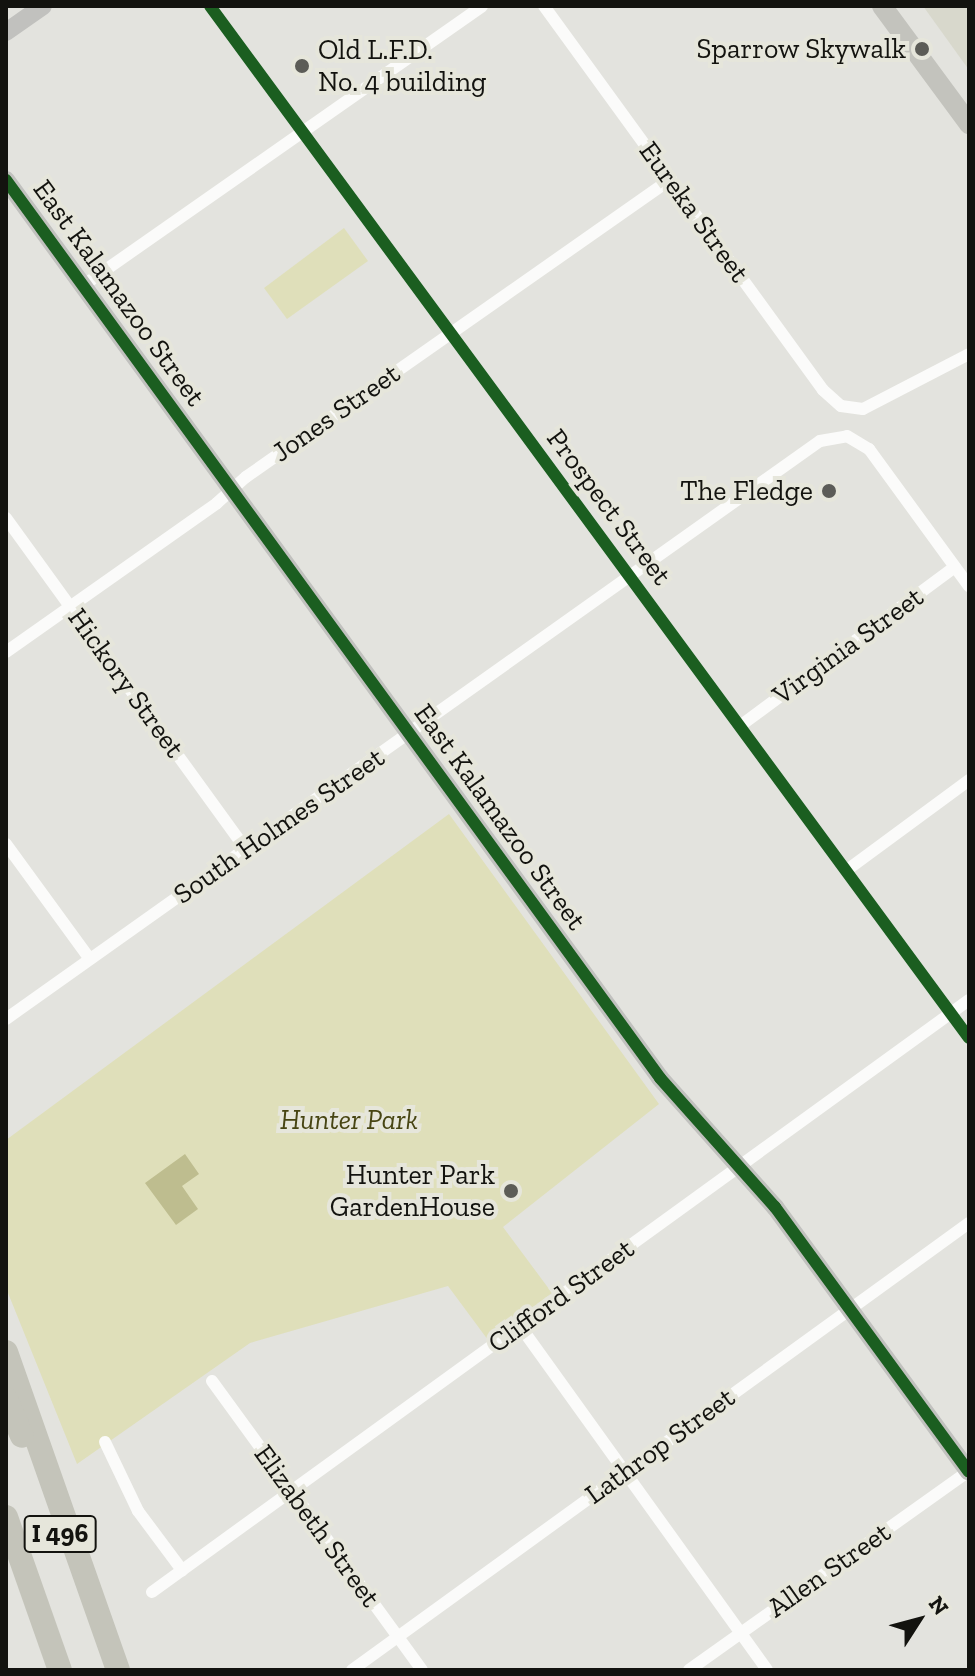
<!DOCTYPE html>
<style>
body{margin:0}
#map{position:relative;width:975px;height:1676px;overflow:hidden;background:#e3e3de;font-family:"Zilla Slab",serif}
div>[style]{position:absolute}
.built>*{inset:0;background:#d8d8cc}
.green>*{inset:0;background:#dfdfba}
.water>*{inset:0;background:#bebd8f}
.street>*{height:12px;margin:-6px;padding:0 6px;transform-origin:6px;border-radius:6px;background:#fbfbfa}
.secondary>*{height:18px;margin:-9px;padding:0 9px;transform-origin:9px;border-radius:9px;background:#c1c1be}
.primary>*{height:20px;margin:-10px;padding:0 10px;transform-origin:10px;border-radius:10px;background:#c3c3bd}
.highway>*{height:24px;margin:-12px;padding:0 12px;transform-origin:12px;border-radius:12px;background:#c4c4ba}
.cycleway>*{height:12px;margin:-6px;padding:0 6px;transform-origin:6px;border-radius:6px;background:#1b5e20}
.dots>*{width:22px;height:22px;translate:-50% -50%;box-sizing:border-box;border:4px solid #e6e6db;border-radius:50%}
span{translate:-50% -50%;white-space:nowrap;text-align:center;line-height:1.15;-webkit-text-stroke:8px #e6e6db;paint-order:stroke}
.shield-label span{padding:2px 6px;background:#e6e6db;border:2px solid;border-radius:6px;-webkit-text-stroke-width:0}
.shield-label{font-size:26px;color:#13130f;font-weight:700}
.poi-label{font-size:28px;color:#13130f}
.right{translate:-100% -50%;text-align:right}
.left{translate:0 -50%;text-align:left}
.street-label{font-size:28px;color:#13130f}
.park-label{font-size:28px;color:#474513;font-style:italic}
.frame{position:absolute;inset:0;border:8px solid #13130f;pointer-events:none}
.north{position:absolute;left:879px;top:1580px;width:80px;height:80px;-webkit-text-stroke:6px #e6e6db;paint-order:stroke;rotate:54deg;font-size:22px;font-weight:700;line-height:32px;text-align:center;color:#13130f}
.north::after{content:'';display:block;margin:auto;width:28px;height:36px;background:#13130f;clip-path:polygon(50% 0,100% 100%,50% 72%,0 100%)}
</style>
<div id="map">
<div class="built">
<i style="clip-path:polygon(923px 6px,969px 6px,969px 70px)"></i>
</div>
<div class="green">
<i style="clip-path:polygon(344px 228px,368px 261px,287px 319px,264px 288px)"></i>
<i style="clip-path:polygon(449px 814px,659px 1104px,503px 1227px,552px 1293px,488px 1340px,448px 1286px,250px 1343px,77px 1464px,6px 1288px,6px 1140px)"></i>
</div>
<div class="water">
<i style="clip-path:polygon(185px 1154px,199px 1174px,182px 1186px,198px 1209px,176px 1225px,145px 1183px)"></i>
</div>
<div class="street">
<i style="left:210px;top:6px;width:1281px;rotate:53.67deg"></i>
<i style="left:544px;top:6px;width:475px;rotate:54deg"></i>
<i style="left:823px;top:390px;width:24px;rotate:42deg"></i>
<i style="left:841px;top:406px;width:22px;rotate:8deg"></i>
<i style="left:863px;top:409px;width:119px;rotate:-27.4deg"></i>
<i style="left:84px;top:285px;width:486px;rotate:-35deg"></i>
<i style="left:6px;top:518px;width:409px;rotate:54.1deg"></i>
<i style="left:6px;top:652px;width:258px;rotate:-35.2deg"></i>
<i style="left:217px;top:503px;width:39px;rotate:-42deg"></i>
<i style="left:246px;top:477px;width:519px;rotate:-35.04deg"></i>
<i style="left:740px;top:726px;width:267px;rotate:-36.5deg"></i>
<i style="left:6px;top:844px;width:142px;rotate:53.9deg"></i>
<i style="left:847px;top:870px;width:152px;rotate:-36.4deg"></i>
<i style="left:6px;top:1019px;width:998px;rotate:-35.38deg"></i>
<i style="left:820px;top:441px;width:27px;rotate:-10deg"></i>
<i style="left:847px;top:436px;width:26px;rotate:31deg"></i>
<i style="left:869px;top:449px;width:170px;rotate:53.9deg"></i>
<i style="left:520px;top:1326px;width:423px;rotate:54.3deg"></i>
<i style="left:212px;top:1381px;width:357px;rotate:54deg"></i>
<i style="left:105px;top:1442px;width:76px;rotate:64.4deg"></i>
<i style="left:138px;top:1511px;width:74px;rotate:53.3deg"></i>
<i style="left:152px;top:1592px;width:1009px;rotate:-35.93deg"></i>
<i style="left:352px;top:1670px;width:762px;rotate:-35.92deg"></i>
<i style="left:689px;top:1670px;width:344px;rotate:-35.4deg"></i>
</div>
<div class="secondary">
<i style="left:6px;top:32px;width:45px;rotate:-35.1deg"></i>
<i style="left:6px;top:180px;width:1111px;rotate:53.93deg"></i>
<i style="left:660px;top:1078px;width:173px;rotate:48.3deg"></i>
<i style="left:775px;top:1207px;width:328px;rotate:53.8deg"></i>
</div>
<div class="primary">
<i style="left:882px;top:6px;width:147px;rotate:53.6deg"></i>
</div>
<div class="highway">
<i style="left:6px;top:1352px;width:337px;rotate:70.6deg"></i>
<i style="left:6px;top:1399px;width:40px;rotate:66.6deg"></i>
<i style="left:6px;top:1517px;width:162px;rotate:70.6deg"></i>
</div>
<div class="cycleway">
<i style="left:210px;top:6px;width:1281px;rotate:53.67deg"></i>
<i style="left:6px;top:180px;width:1111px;rotate:53.93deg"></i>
<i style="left:660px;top:1078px;width:173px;rotate:48.3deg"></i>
<i style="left:775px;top:1207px;width:328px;rotate:53.8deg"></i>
</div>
<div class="dots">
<i style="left:922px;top:49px;background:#5c5c57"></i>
<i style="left:302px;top:66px;background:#5c5c57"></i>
<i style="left:829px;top:491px;background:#5c5c57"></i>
<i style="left:511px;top:1191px;background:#5c5c57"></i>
</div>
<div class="shield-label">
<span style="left:60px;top:1534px">I 496</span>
</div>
<div class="poi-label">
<span class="right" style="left:906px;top:49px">Sparrow Skywalk</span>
<span class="left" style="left:318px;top:66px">Old L.F.D.<br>No. 4 building</span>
<span class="right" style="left:813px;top:491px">The Fledge</span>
<span class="right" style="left:495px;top:1191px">Hunter Park<br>GardenHouse</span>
</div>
<div class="street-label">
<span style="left:694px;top:212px;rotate:54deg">Eureka Street</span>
<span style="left:119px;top:293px;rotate:54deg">East Kalamazoo Street</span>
<span style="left:336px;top:413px;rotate:-35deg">Jones Street</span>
<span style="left:609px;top:507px;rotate:53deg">Prospect Street</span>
<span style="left:848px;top:646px;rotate:-36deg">Virginia Street</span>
<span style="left:126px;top:683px;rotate:54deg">Hickory Street</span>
<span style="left:500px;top:817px;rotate:54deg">East Kalamazoo Street</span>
<span style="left:279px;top:826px;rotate:-35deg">South Holmes Street</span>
<span style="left:561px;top:1296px;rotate:-36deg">Clifford Street</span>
<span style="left:660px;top:1446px;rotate:-36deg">Lathrop Street</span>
<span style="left:317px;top:1526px;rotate:54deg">Elizabeth Street</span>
<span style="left:829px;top:1570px;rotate:-35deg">Allen Street</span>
</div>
<div class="park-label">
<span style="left:349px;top:1120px">Hunter Park</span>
</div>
<div class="frame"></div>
<div class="north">N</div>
</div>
